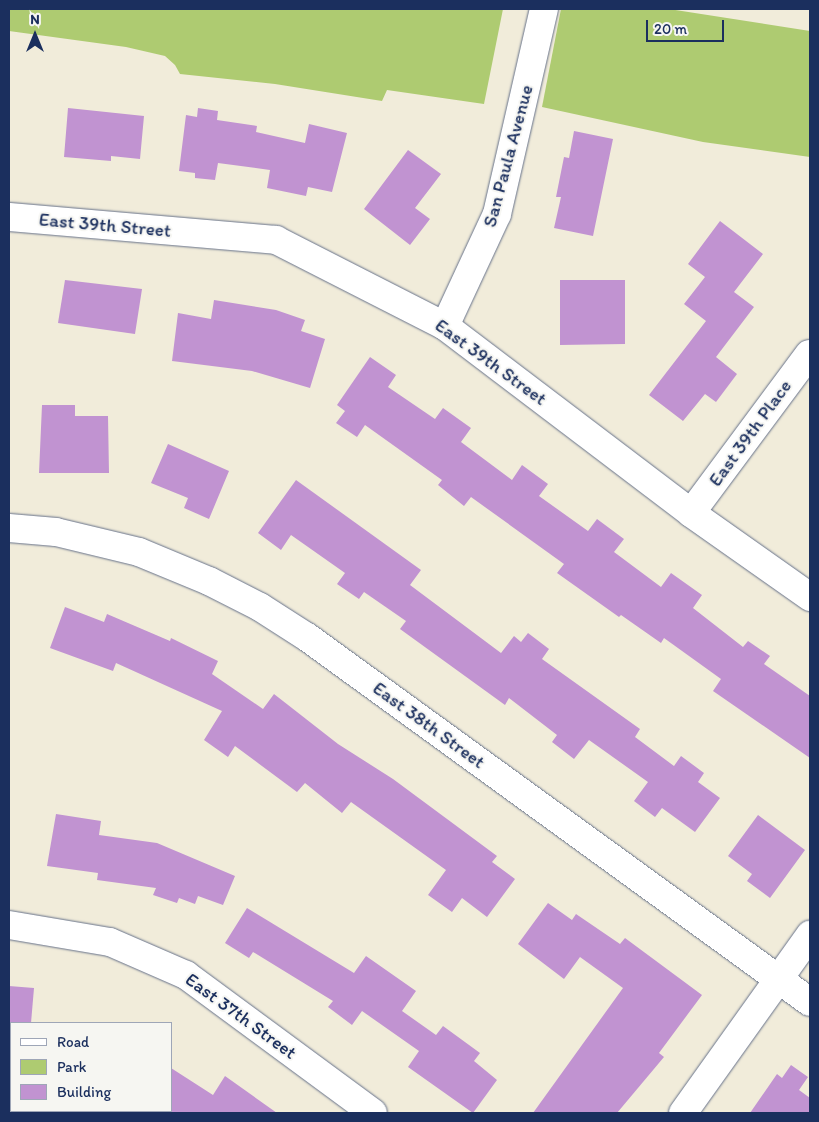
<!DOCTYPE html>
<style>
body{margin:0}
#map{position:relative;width:819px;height:1122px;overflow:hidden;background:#f1ecda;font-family:Itim,sans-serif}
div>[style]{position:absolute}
.green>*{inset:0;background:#aecb71}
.building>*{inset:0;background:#c193d1}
.roads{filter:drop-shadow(0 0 1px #667189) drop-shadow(0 0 1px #667189)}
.minor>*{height:28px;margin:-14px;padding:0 14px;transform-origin:14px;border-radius:14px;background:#fff}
span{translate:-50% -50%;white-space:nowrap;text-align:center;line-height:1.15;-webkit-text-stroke:4px #f6f6f2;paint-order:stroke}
.street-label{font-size:19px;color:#1b2f5e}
.frame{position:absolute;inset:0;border:10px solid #1b2f5e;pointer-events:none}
.legend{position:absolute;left:10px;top:1022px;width:162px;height:90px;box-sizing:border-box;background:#f6f6f2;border:1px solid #9ea6b7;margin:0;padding:6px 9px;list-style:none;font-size:15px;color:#1b2f5e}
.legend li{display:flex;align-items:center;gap:10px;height:25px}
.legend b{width:25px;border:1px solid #9ea6b7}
.north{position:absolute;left:10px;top:10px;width:50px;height:50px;-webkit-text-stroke:4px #f6f6f2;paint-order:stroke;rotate:0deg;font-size:14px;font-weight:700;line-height:20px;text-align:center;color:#1b2f5e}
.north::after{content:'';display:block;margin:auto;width:18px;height:22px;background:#1b2f5e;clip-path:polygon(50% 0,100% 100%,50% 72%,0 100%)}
.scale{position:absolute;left:646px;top:20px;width:78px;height:22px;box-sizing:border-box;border:2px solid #1b2f5e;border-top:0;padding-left:6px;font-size:15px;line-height:18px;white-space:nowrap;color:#1b2f5e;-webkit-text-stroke:4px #f6f6f2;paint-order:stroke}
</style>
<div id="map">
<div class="green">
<i style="clip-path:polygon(9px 9px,503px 9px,484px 104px,387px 90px,382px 101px,275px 84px,180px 74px,175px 65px,165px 56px,126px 47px,9px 31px)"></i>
<i style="clip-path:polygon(561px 9px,669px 9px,810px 31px,810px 157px,703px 142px,542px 107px)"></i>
</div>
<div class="building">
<i style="clip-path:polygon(68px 108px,144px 116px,140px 159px,111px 156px,111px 161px,64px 157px)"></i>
<i style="clip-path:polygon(198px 108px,218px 111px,217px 120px,257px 126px,256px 132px,305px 143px,309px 124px,347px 133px,332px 192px,308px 187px,306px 196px,267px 188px,270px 170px,218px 163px,215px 180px,195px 178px,195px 173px,179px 171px,186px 115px,197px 117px)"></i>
<i style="clip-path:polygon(574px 131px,613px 139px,593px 236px,554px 228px,561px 197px,556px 197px,564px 157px,569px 158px)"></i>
<i style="clip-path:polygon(408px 150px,441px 174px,415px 208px,430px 219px,410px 245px,364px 209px)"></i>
<i style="clip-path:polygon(720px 221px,763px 254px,734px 292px,754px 307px,716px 357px,737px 374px,716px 402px,705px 394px,683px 421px,649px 395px,706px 321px,684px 304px,705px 277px,688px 264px)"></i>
<i style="clip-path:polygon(65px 280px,142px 289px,135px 334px,58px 323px)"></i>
<i style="clip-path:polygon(560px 280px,625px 280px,625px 344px,560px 345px)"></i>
<i style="clip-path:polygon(214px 300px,276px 310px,305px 320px,301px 331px,325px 339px,310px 388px,252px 371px,172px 361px,178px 313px,211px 319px)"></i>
<i style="clip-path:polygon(370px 357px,396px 375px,388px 387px,435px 419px,443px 408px,471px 428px,461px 442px,512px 480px,522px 465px,548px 484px,539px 496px,588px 531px,597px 519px,624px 539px,614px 552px,661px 587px,671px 573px,702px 595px,693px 608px,743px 647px,748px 641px,770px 656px,764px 664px,810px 696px,810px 758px,713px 691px,721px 679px,664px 638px,661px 643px,621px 615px,619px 617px,557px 573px,564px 564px,471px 497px,464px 506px,438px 485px,442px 480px,365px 425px,357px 437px,336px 423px,345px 411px,337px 405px)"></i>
<i style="clip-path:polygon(42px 405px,75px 405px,75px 416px,108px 416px,109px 473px,39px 473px)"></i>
<i style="clip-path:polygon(168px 444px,229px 471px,209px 519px,184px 508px,188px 498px,151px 483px)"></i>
<i style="clip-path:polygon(296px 480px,421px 570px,410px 585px,501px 653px,514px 636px,521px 642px,528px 633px,549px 649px,542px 659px,640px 729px,635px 737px,674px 766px,681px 756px,704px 773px,698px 782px,720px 798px,695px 832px,662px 808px,655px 817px,634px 801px,648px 782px,589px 740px,574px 759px,552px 742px,557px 735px,509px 698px,505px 705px,400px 629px,406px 621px,364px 592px,359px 599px,337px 584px,345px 573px,291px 535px,281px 550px,258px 533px)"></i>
<i style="clip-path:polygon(65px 607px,104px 622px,107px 614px,170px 641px,171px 638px,218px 661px,212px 674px,263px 709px,274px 694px,338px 744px,393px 779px,497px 856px,492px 862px,515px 879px,487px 917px,462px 898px,452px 912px,428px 895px,446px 870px,351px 802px,342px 813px,305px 783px,297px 792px,235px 746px,228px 757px,204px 740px,222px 711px,116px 663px,113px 671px,50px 648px)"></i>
<i style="clip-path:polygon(56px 814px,101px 821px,99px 835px,157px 843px,235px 876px,223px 905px,198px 896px,195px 904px,179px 898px,177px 903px,153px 895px,156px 888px,97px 880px,98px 873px,47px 866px)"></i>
<i style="clip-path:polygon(758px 815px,805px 850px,770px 898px,747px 881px,752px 874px,728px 856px)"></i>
<i style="clip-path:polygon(548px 903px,572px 920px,576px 914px,620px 944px,625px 938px,702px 995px,659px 1053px,664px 1057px,617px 1113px,533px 1113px,623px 988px,580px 957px,564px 979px,518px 944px)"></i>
<i style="clip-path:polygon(247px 908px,354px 973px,366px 956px,416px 991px,402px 1011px,436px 1035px,443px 1026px,480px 1053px,474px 1061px,497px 1080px,473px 1113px,408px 1067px,419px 1051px,362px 1011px,352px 1025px,328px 1007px,333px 1001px,253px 952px,249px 958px,225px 943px)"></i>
<i style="clip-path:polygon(9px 986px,34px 988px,31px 1023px,9px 1023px)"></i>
<i style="clip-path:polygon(791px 1065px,808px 1077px,799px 1090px,810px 1098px,810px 1113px,750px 1113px,777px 1074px,782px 1078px)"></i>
<i style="clip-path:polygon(171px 1068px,213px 1095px,225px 1076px,277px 1113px,171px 1113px)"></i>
</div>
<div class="roads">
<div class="minor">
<i style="left:9px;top:217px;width:268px;rotate:4.9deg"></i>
<i style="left:276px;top:240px;width:190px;rotate:27deg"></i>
<i style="left:445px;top:326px;width:309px;rotate:37.2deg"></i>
<i style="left:691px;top:513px;width:146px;rotate:35.2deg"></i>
<i style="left:445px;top:326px;width:123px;rotate:-65.1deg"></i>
<i style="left:497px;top:214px;width:210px;rotate:-77.1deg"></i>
<i style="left:691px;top:513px;width:198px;rotate:-53.4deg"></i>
<i style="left:9px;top:528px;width:47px;rotate:4.9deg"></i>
<i style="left:56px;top:532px;width:85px;rotate:13.5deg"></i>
<i style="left:139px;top:552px;width:76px;rotate:22.5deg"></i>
<i style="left:209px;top:581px;width:57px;rotate:27deg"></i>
<i style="left:260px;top:607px;width:56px;rotate:32.6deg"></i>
<i style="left:307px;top:637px;width:621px;rotate:35.97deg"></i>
<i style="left:9px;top:925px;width:102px;rotate:9.6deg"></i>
<i style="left:110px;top:942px;width:83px;rotate:23.5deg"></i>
<i style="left:186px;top:975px;width:232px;rotate:36.4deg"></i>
<i style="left:683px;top:1113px;width:219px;rotate:-54.5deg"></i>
</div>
</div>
<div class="street-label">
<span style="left:508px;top:156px;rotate:-75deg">San Paula Avenue</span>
<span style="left:105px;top:225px;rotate:5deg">East 39th Street</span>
<span style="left:491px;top:362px;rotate:36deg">East 39th Street</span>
<span style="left:750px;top:433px;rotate:-54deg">East 39th Place</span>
<span style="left:429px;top:725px;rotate:36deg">East 38th Street</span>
<span style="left:241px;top:1016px;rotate:36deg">East 37th Street</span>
</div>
<div class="frame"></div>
<ul class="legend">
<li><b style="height:6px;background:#fff"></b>Road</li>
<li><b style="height:14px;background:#aecb71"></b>Park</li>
<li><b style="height:14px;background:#c193d1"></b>Building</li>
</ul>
<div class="north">N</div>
<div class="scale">20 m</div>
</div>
